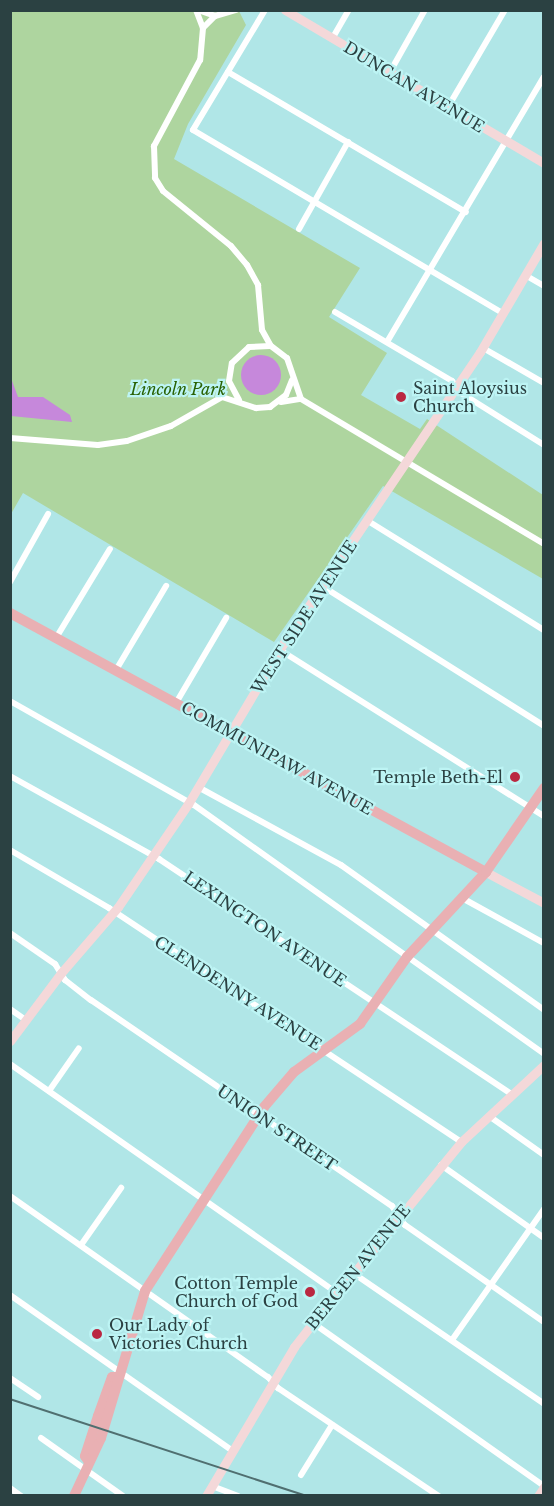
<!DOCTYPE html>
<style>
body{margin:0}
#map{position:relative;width:554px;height:1506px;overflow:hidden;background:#b0e6e7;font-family:"Libre Baskerville",serif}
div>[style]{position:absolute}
.green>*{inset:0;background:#aed59f}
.water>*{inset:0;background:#c688db}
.round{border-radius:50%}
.street>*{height:6px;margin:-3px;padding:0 3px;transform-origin:3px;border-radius:3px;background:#fff}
.secondary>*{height:9px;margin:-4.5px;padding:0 4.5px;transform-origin:4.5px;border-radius:4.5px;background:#f4d8d9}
.primary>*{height:10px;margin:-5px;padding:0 5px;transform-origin:5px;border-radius:5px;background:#e9b0b3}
.tram>*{height:1.5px;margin:-0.75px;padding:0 0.75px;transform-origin:0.75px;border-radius:0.75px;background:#506f70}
.dots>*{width:16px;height:16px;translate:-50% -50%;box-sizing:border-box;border:3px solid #bdf4f4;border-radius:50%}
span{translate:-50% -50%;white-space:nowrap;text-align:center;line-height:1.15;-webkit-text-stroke:4.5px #bdf4f4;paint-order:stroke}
.street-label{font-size:16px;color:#2b4142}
.poi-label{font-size:16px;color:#2b4142}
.left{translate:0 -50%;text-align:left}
.right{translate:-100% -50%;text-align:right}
.park-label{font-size:16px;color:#296103;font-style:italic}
.frame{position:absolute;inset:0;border:12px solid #2b4142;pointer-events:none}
</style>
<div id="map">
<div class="green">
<i style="clip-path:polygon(11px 11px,239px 11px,246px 25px,188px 124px,174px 159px,360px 268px,329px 317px,387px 353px,361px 395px,420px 429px,427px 419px,543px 495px,543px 579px,383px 486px,274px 642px,23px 493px,11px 514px)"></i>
</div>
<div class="water">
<i class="round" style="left:241px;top:355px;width:40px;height:40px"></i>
<i style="clip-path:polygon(11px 378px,18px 397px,43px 397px,70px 415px,72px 422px,11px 416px)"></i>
</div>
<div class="street">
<i style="left:196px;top:10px;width:19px;rotate:69deg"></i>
<i style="left:203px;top:28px;width:32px;rotate:95deg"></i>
<i style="left:200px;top:60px;width:98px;rotate:118.1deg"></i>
<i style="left:154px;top:146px;width:32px;rotate:88deg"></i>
<i style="left:155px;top:178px;width:15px;rotate:58deg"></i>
<i style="left:163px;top:191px;width:87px;rotate:39deg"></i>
<i style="left:231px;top:246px;width:25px;rotate:50deg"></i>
<i style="left:247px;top:265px;width:23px;rotate:61deg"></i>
<i style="left:258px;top:285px;width:45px;rotate:84.9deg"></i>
<i style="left:262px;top:330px;width:18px;rotate:61deg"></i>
<i style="left:271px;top:346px;width:20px;rotate:37deg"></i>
<i style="left:287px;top:358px;width:43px;rotate:71.1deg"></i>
<i style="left:301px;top:399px;width:283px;rotate:30.8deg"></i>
<i style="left:198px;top:10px;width:18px;rotate:19deg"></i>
<i style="left:215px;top:16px;width:22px;rotate:-16deg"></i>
<i style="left:265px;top:10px;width:140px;rotate:121deg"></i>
<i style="left:193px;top:130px;width:360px;rotate:30.6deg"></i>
<i style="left:203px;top:28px;width:17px;rotate:-45deg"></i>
<i style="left:332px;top:39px;width:34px;rotate:-60deg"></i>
<i style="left:228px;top:72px;width:276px;rotate:30.5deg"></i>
<i style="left:390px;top:72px;width:71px;rotate:-60.6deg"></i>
<i style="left:448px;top:107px;width:113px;rotate:-59.6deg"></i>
<i style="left:299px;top:229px;width:100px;rotate:-60.6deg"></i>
<i style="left:525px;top:275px;width:22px;rotate:30deg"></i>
<i style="left:335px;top:312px;width:136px;rotate:30.5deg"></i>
<i style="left:452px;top:381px;width:15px;rotate:53deg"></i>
<i style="left:461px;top:393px;width:98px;rotate:32.1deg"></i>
<i style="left:387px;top:342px;width:308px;rotate:-59.4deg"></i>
<i style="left:483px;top:348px;width:70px;rotate:29.8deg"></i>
<i style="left:239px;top:400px;width:21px;rotate:-118deg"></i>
<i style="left:229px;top:381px;width:18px;rotate:-81deg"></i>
<i style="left:232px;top:363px;width:23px;rotate:-43deg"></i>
<i style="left:249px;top:347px;width:21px;rotate:-3deg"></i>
<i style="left:281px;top:402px;width:20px;rotate:-9deg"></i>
<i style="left:10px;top:438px;width:88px;rotate:4.5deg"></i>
<i style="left:98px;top:445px;width:29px;rotate:-8deg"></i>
<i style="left:127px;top:441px;width:46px;rotate:-18.8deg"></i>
<i style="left:171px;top:426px;width:59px;rotate:-29.6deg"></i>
<i style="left:222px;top:397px;width:36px;rotate:18deg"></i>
<i style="left:256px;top:408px;width:14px;rotate:-4deg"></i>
<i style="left:270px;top:407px;width:20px;rotate:-37deg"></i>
<i style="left:286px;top:395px;width:16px;rotate:-68deg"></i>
<i style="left:368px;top:521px;width:207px;rotate:31.8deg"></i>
<i style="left:10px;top:582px;width:78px;rotate:-60.8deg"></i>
<i style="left:322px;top:586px;width:262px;rotate:32.2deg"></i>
<i style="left:56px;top:638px;width:104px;rotate:-58.8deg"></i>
<i style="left:280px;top:650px;width:312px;rotate:32.2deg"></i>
<i style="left:116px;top:670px;width:98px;rotate:-59.2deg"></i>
<i style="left:10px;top:701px;width:211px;rotate:29.5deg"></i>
<i style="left:194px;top:805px;width:430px;rotate:35.4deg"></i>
<i style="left:176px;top:703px;width:99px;rotate:-59.5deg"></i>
<i style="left:10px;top:776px;width:171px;rotate:29.1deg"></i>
<i style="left:159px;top:859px;width:424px;rotate:33.7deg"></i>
<i style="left:198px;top:787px;width:163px;rotate:28.6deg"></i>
<i style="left:341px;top:865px;width:249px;rotate:35.5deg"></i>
<i style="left:10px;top:850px;width:115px;rotate:30.4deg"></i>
<i style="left:109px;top:908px;width:423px;rotate:33.6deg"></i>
<i style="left:462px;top:898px;width:94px;rotate:28.8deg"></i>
<i style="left:10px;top:933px;width:55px;rotate:34.6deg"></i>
<i style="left:55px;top:964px;width:19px;rotate:58deg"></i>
<i style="left:65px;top:980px;width:33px;rotate:38deg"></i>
<i style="left:91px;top:1000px;width:365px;rotate:34.4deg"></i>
<i style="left:392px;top:1206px;width:23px;rotate:56deg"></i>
<i style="left:405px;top:1225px;width:169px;rotate:34.9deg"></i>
<i style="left:10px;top:1009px;width:19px;rotate:35deg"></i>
<i style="left:10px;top:1064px;width:399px;rotate:35deg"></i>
<i style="left:49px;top:1091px;width:52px;rotate:-55.1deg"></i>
<i style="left:489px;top:1116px;width:67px;rotate:35.3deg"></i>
<i style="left:441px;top:1165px;width:126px;rotate:35.3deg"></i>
<i style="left:10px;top:1196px;width:315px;rotate:35.1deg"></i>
<i style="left:268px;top:1377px;width:15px;rotate:48deg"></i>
<i style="left:278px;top:1388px;width:194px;rotate:33.9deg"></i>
<i style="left:81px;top:1245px;width:70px;rotate:-54.9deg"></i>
<i style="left:353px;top:1273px;width:232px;rotate:34.4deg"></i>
<i style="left:10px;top:1295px;width:272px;rotate:35deg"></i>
<i style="left:313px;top:1323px;width:283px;rotate:35.2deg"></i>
<i style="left:452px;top:1340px;width:160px;rotate:-54.9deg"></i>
<i style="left:10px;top:1378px;width:34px;rotate:34deg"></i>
<i style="left:41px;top:1438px;width:100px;rotate:35.3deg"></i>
<i style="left:301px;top:1475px;width:59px;rotate:-58.2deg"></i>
<i style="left:212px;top:1486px;width:28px;rotate:21deg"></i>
<i style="left:10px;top:1488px;width:14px;rotate:36deg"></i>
</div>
<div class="secondary">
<i style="left:285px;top:10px;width:301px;rotate:30.6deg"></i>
<i style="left:486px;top:872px;width:66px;rotate:28.1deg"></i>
<i style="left:10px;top:1041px;width:85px;rotate:-53.1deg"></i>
<i style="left:61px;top:973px;width:87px;rotate:-49.2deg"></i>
<i style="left:118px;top:907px;width:125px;rotate:-55.8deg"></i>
<i style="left:188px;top:804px;width:186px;rotate:-59.3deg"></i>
<i style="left:283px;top:644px;width:352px;rotate:-56deg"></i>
<i style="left:480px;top:352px;width:126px;rotate:-59.6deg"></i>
<i style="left:206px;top:1496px;width:173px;rotate:-59.4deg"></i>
<i style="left:294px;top:1347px;width:31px;rotate:-52deg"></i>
<i style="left:313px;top:1323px;width:234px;rotate:-50.7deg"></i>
<i style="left:461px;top:1142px;width:113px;rotate:-42.9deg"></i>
<i style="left:538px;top:1496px;width:11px;rotate:-56deg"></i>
</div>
<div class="primary">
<i style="left:10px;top:613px;width:542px;rotate:28.55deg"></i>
<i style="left:89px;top:1462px;width:7px;rotate:-124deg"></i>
<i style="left:85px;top:1456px;width:42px;rotate:-72deg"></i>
<i style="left:98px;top:1416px;width:41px;rotate:-70.3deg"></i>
<i style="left:112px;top:1377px;width:5px"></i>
<i style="left:74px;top:1496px;width:64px;rotate:-65deg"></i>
<i style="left:101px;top:1438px;width:153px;rotate:-73.3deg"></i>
<i style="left:145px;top:1291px;width:219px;rotate:-57.1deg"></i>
<i style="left:264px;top:1107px;width:46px;rotate:-49.4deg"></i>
<i style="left:294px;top:1072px;width:82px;rotate:-36deg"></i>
<i style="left:360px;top:1024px;width:82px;rotate:-55deg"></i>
<i style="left:407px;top:957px;width:116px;rotate:-47.1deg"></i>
<i style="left:486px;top:872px;width:102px;rotate:-55.4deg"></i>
</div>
<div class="tram">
<i style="left:10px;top:1399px;width:312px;rotate:18.1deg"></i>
</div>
<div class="dots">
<i style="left:401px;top:397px;background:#ba2841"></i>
<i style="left:515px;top:777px;background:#ba2841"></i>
<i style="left:310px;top:1292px;background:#ba2841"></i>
<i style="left:97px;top:1334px;background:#ba2841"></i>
</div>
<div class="street-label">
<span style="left:414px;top:87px;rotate:31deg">DUNCAN AVENUE</span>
<span style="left:304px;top:617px;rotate:-57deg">WEST SIDE AVENUE</span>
<span style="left:277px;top:758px;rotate:29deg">COMMUNIPAW AVENUE</span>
<span style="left:265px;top:929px;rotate:34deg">LEXINGTON AVENUE</span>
<span style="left:238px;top:993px;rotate:33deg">CLENDENNY AVENUE</span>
<span style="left:277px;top:1128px;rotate:34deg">UNION STREET</span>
<span style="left:358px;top:1267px;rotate:-51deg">BERGEN AVENUE</span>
</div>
<div class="poi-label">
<span class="left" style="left:413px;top:397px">Saint Aloysius<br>Church</span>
<span class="right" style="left:503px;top:777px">Temple Beth-El</span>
<span class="right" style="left:298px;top:1292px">Cotton Temple<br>Church of God</span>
<span class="left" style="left:109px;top:1334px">Our Lady of<br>Victories Church</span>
</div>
<div class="park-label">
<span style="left:178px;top:389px">Lincoln Park</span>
</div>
<div class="frame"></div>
</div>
